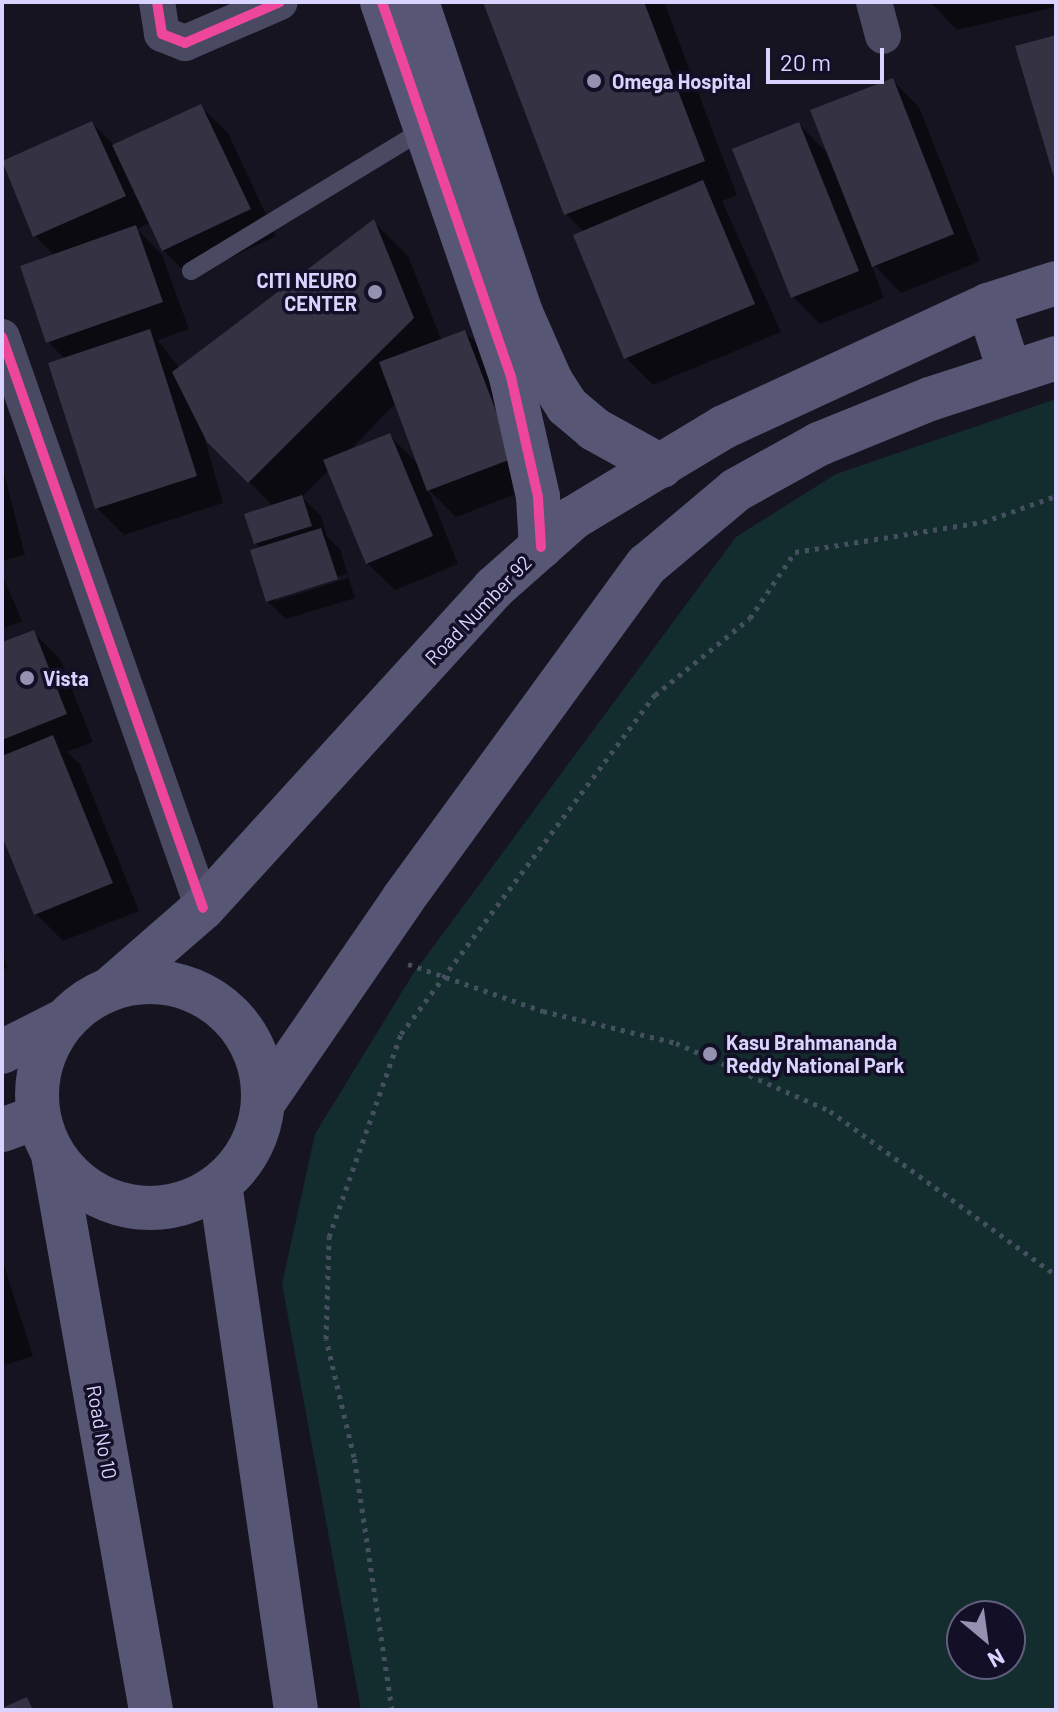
<!DOCTYPE html>
<style>
body{margin:0}
#map{position:relative;width:1058px;height:1712px;overflow:hidden;background:#161421;font-family:Barlow,sans-serif}
div>[style]{position:absolute}
.green>*{inset:0;background:#132c2d}
.shadow>*{inset:0;background:#0007}
.building>*{inset:0;background:#343243}
.path>*{height:5px;margin-top:-2.5px;transform-origin:0;background:repeating-linear-gradient(90deg,#44505f 0 4px,transparent 0 10px)}
.lane>*{height:18px;margin:-9px;padding:0 9px;transform-origin:9px;border-radius:9px;background:#4a4962}
.street>*{height:36px;margin:-18px;padding:0 18px;transform-origin:18px;border-radius:18px;background:#4a4962}
.secondary>*{height:44px;margin:-22px;padding:0 22px;transform-origin:22px;border-radius:22px;background:#575674}
.secondary>.ring{margin:-22px;padding:0;box-sizing:content-box;background:none;border:44px solid #575674;border-radius:50%}
.cycleway>*{height:10px;margin:-5px;padding:0 5px;transform-origin:5px;border-radius:5px;background:#ed469a}
.dots>*{width:22px;height:22px;translate:-50% -50%;box-sizing:border-box;border:4px solid #130f26;border-radius:50%}
span{translate:-50% -50%;white-space:nowrap;text-align:center;line-height:1.15;-webkit-text-stroke:7px #130f26;paint-order:stroke}
.poi-label{font-size:20px;color:#d9d4ff;font-weight:700}
.left{translate:0 -50%;text-align:left}
.right{translate:-100% -50%;text-align:right}
.street-label{font-size:20px;color:#d9d4ff}
.frame{position:absolute;inset:0;border:4px solid #d9d4ff;pointer-events:none}
.north{position:absolute;left:946px;top:1600px;width:80px;height:80px;box-sizing:border-box;background:#130f26;border:2px solid #625e7d;border-radius:50%;rotate:151deg;font-size:22px;font-weight:700;line-height:32px;text-align:center;color:#d9d4ff}
.north::after{content:'';display:block;margin:auto;width:28px;height:36px;background:#9591b1;clip-path:polygon(50% 0,100% 100%,50% 72%,0 100%)}
.scale{position:absolute;left:766px;top:48px;width:118px;height:36px;box-sizing:border-box;border:4px solid #d9d4ff;border-top:0;padding-left:10px;font-size:24px;line-height:28px;white-space:nowrap;color:#d9d4ff;-webkit-text-stroke:6px #130f26;paint-order:stroke}
</style>
<div id="map">
<div class="green">
<i style="clip-path:polygon(evenodd,1056px 399px,1056px 1710px,361px 1710px,282px 1284px,315px 1134px,413px 974px,736px 537px,836px 474px,1056px 399px,962px 1616px,1010px 1616px,1010px 1664px,962px 1664px,962px 1616px)"></i>
</div>
<div class="shadow">
<i style="clip-path:polygon(485px 2px,664px 2px,737px 195px,722px 201px,781px 332px,653px 385px,626px 358px,584px 232px,566px 214px)"></i>
<i style="clip-path:polygon(1056px 2px,1056px 7px,957px 30px,930px 2px)"></i>
<i style="clip-path:polygon(892px 80px,919px 107px,980px 261px,901px 293px,870px 261px,884px 298px,820px 324px,793px 297px,734px 150px,799px 124px,831px 157px)"></i>
<i style="clip-path:polygon(evenodd,200px 106px,228px 133px,276px 236px,190px 277px,163px 250px,150px 223px,137px 229px,162px 255px,189px 329px,158px 340px,180px 369px,374px 222px,408px 256px,442px 341px,465px 332px,492px 359px,540px 485px,456px 517px,428px 489px,458px 564px,395px 590px,367px 563px,329px 470px,302px 497px,321px 516px,327px 537px,340px 549px,355px 598px,286px 619px,267px 601px,261px 549px,256px 543px,274px 507px,209px 441px,200px 422px,223px 503px,124px 535px,97px 508px,65px 359px,48px 342px,55px 256px,35px 236px,2px 163px,92px 123px,115px 146px,200px 106px,396px 403px,420px 466px,389px 435px,347px 453px,396px 403px,200px 106px,347px 574px,348px 578px,276px 601px,276px 596px,347px 574px)"></i>
<i style="clip-path:polygon(2px 465px,25px 555px,2px 561px)"></i>
<i style="clip-path:polygon(2px 574px,22px 621px,2px 629px)"></i>
<i style="clip-path:polygon(33px 632px,60px 659px,93px 742px,67px 752px,80px 764px,139px 911px,63px 941px,36px 914px,2px 831px,2px 645px)"></i>
<i style="clip-path:polygon(2px 951px,8px 968px,2px 970px)"></i>
<i style="clip-path:polygon(2px 1259px,33px 1356px,2px 1366px)"></i>
</div>
<div class="building">
<i style="clip-path:polygon(483px 2px,644px 2px,705px 161px,564px 215px)"></i>
<i style="clip-path:polygon(1056px 35px,1056px 181px,1055px 181px,1015px 46px)"></i>
<i style="clip-path:polygon(893px 78px,954px 234px,872px 267px,810px 110px)"></i>
<i style="clip-path:polygon(201px 104px,251px 209px,162px 251px,112px 145px)"></i>
<i style="clip-path:polygon(92px 121px,126px 196px,33px 237px,2px 161px)"></i>
<i style="clip-path:polygon(799px 122px,859px 271px,791px 298px,732px 149px)"></i>
<i style="clip-path:polygon(703px 180px,755px 304px,624px 359px,573px 235px)"></i>
<i style="clip-path:polygon(374px 219px,414px 318px,248px 483px,207px 442px,172px 372px)"></i>
<i style="clip-path:polygon(136px 225px,163px 302px,46px 343px,20px 266px)"></i>
<i style="clip-path:polygon(150px 329px,197px 476px,95px 509px,48px 363px)"></i>
<i style="clip-path:polygon(465px 330px,514px 458px,427px 491px,379px 362px)"></i>
<i style="clip-path:polygon(390px 433px,433px 536px,366px 564px,323px 460px)"></i>
<i style="clip-path:polygon(302px 495px,312px 526px,254px 544px,244px 514px)"></i>
<i style="clip-path:polygon(321px 528px,338px 579px,266px 602px,250px 550px)"></i>
<i style="clip-path:polygon(34px 630px,67px 714px,2px 740px,2px 642px)"></i>
<i style="clip-path:polygon(53px 735px,113px 883px,34px 915px,2px 836px,2px 756px)"></i>
<i style="clip-path:polygon(27px 1697px,33px 1710px,2px 1710px,2px 1708px)"></i>
</div>
<div class="path">
<i style="left:408px;top:964px;width:143px;rotate:19.2deg"></i>
<i style="left:543px;top:1011px;width:137px;rotate:13.5deg"></i>
<i style="left:676px;top:1043px;width:168px;rotate:23.8deg"></i>
<i style="left:830px;top:1111px;width:279px;rotate:36deg"></i>
<i style="left:392px;top:1710px;width:256px;rotate:-98.5deg"></i>
<i style="left:354px;top:1457px;width:121px;rotate:-103.3deg"></i>
<i style="left:326px;top:1339px;width:102px;rotate:-88.3deg"></i>
<i style="left:329px;top:1237px;width:215px;rotate:-70.5deg"></i>
<i style="left:401px;top:1034px;width:424px;rotate:-53.2deg"></i>
<i style="left:655px;top:695px;width:122px;rotate:-39deg"></i>
<i style="left:750px;top:618px;width:80px;rotate:-55.7deg"></i>
<i style="left:795px;top:552px;width:190px;rotate:-9.1deg"></i>
<i style="left:983px;top:522px;width:77px;rotate:-19.6deg"></i>
</div>
<div class="lane">
<i style="left:191px;top:271px;width:275px;rotate:-31.3deg"></i>
</div>
<div class="street">
<i style="left:157px;top:2px;width:32px;rotate:81deg"></i>
<i style="left:162px;top:34px;width:25px;rotate:21deg"></i>
<i style="left:185px;top:43px;width:103px;rotate:-23.3deg"></i>
<i style="left:874px;top:2px;width:35px;rotate:75deg"></i>
<i style="left:2px;top:337px;width:605px;rotate:70.61deg"></i>
</div>
<div class="secondary">
<i style="left:382px;top:2px;width:397px;rotate:71deg"></i>
<i style="left:511px;top:377px;width:123px;rotate:77.3deg"></i>
<i style="left:538px;top:497px;width:50px;rotate:86.6deg"></i>
<i style="left:417px;top:2px;width:330px;rotate:71.5deg"></i>
<i style="left:522px;top:315px;width:72px;rotate:66.3deg"></i>
<i style="left:551px;top:381px;width:30px;rotate:57deg"></i>
<i style="left:567px;top:406px;width:35px;rotate:40deg"></i>
<i style="left:594px;top:429px;width:77px;rotate:28.9deg"></i>
<i style="left:988px;top:305px;width:71px;rotate:72.1deg"></i>
<i class="ring" style="left:37px;top:982px;width:182px;height:182px"></i>
<i style="left:111px;top:988px;width:122px;rotate:-41deg"></i>
<i style="left:203px;top:908px;width:433px;rotate:-47.7deg"></i>
<i style="left:494px;top:588px;width:106px;rotate:-41.5deg"></i>
<i style="left:573px;top:518px;width:176px;rotate:-31.1deg"></i>
<i style="left:724px;top:427px;width:291px;rotate:-24.8deg"></i>
<i style="left:988px;top:305px;width:71px;rotate:-17.9deg"></i>
<i style="left:2px;top:1052px;width:71px;rotate:-26.9deg"></i>
<i style="left:263px;top:1103px;width:247px;rotate:-55.5deg"></i>
<i style="left:403px;top:899px;width:414px;rotate:-53.9deg"></i>
<i style="left:647px;top:565px;width:116px;rotate:-40.1deg"></i>
<i style="left:736px;top:490px;width:95px;rotate:-29deg"></i>
<i style="left:819px;top:444px;width:120px;rotate:-22.1deg"></i>
<i style="left:930px;top:399px;width:133px;rotate:-18deg"></i>
<i style="left:2px;top:1130px;width:38px;rotate:-20deg"></i>
<i style="left:53px;top:1155px;width:564px;rotate:79.99deg"></i>
<i style="left:220px;top:1184px;width:531px;rotate:81.78deg"></i>
</div>
<div class="cycleway">
<i style="left:157px;top:2px;width:32px;rotate:81deg"></i>
<i style="left:162px;top:34px;width:25px;rotate:21deg"></i>
<i style="left:185px;top:43px;width:103px;rotate:-23.3deg"></i>
<i style="left:382px;top:2px;width:397px;rotate:71deg"></i>
<i style="left:511px;top:377px;width:123px;rotate:77.3deg"></i>
<i style="left:538px;top:497px;width:50px;rotate:86.6deg"></i>
<i style="left:2px;top:337px;width:605px;rotate:70.61deg"></i>
</div>
<div class="dots">
<i style="left:594px;top:81px;background:#9591b1"></i>
<i style="left:375px;top:292px;background:#9591b1"></i>
<i style="left:27px;top:678px;background:#9591b1"></i>
<i style="left:710px;top:1054px;background:#9591b1"></i>
</div>
<div class="poi-label">
<span class="left" style="left:612px;top:81px">Omega Hospital</span>
<span class="right" style="left:357px;top:292px">CITI NEURO<br>CENTER</span>
<span class="left" style="left:43px;top:678px">Vista</span>
<span class="left" style="left:726px;top:1054px">Kasu Brahmananda<br>Reddy National Park</span>
</div>
<div class="street-label">
<span style="left:478px;top:610px;rotate:-46deg">Road Number 92</span>
<span style="left:102px;top:1432px;rotate:80deg">Road No 10</span>
</div>
<div class="frame"></div>
<div class="north">N</div>
<div class="scale">20 m</div>
</div>
